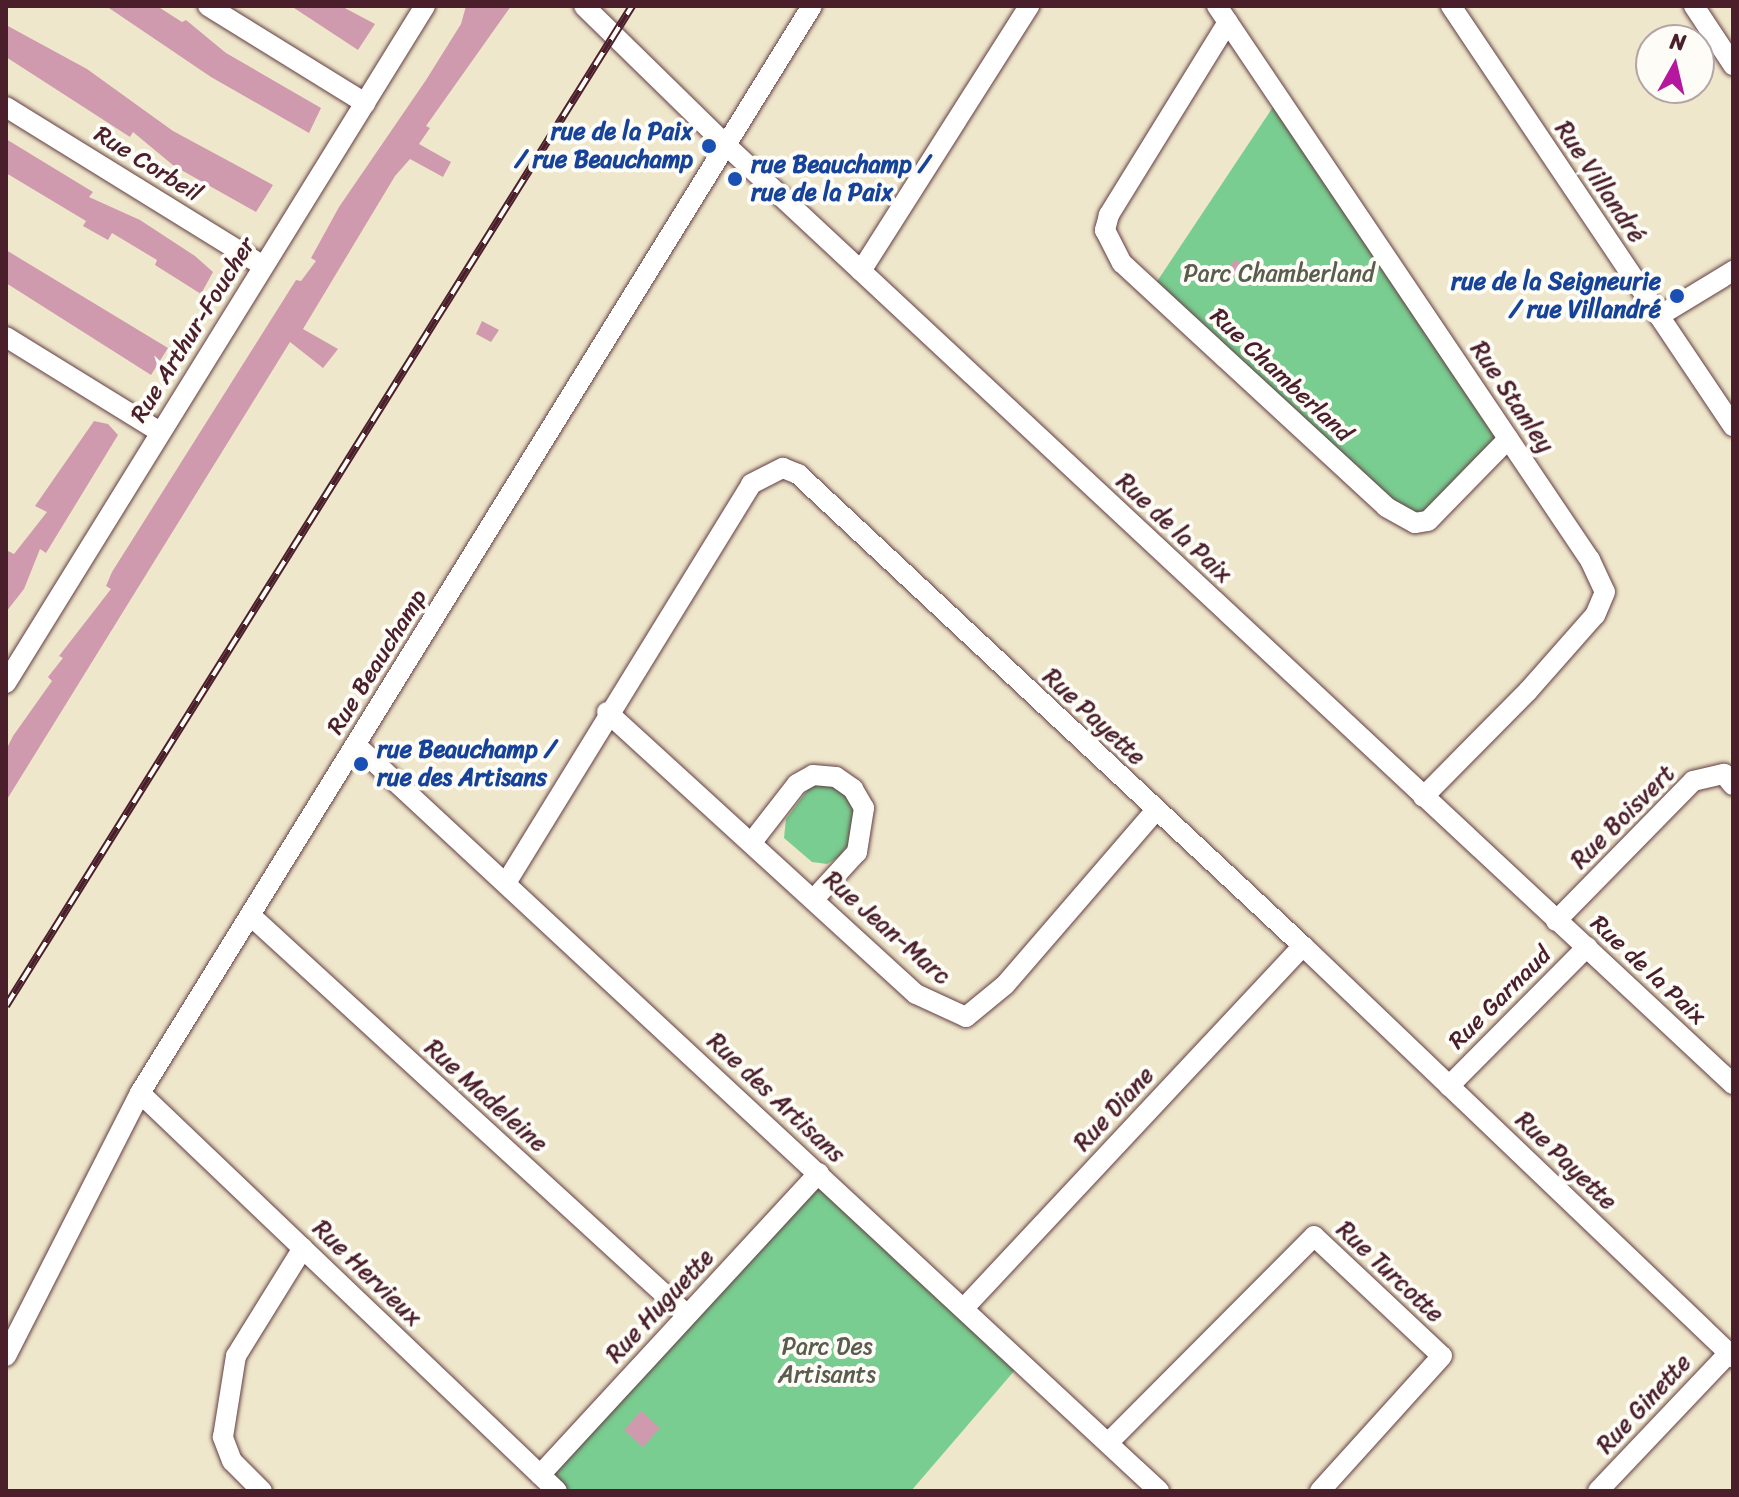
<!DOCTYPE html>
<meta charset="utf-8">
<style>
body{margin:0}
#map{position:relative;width:1739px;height:1497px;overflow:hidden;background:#efe7cb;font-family:Sriracha,sans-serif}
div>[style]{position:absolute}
.green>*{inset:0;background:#79cd90}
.building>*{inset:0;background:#d09aae}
.roads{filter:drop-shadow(0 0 2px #633d43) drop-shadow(0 0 2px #633d43)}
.minor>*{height:20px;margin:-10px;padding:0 10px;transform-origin:10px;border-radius:10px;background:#fff}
.rail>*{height:8px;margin-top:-4px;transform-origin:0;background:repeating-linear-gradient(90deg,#fdfcf7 0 15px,#4a1f2b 0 30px);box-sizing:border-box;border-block:2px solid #4a1f2b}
.dots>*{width:22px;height:22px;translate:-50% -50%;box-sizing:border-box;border:4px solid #fdfcf7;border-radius:50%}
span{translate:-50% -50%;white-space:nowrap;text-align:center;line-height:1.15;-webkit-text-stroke:8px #fdfcf7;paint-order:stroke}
.transit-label{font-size:24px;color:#164399;font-weight:700}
.right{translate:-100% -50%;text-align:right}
.left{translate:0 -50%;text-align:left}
.street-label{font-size:24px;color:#4a1f2b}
.park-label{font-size:24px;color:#5a5c4e}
.frame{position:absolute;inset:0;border:8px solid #4a1f2b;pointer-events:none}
.north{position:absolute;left:1635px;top:24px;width:80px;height:80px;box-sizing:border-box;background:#fdfcf7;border:2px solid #b5a4a5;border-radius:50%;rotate:8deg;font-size:22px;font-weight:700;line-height:32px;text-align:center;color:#4a1f2b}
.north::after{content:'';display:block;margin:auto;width:28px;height:36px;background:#b5179e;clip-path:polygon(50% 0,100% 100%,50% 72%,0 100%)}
</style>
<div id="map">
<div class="green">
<i style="clip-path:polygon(1279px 98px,1508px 439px,1414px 522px,1152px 289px)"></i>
<i style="clip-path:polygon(830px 781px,852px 796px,862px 826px,839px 857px,827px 864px,812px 862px,784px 838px,786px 819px,813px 783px)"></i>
<i style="clip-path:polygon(818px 1174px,1021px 1363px,911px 1491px,556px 1491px,539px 1475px)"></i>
</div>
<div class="building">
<i style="clip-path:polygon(106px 6px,157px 6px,182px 22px,186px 20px,226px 53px,321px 108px,309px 133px,211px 77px)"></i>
<i style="clip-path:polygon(291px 6px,341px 6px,375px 24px,358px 50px)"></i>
<i style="clip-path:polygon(466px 6px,511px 6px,426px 126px,430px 128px,419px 144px,451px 162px,443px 177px,410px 159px,395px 176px,303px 329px,338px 349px,323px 368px,290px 342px,6px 801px,6px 750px,13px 736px,52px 681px,48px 677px,63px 658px,59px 656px,111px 589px,106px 586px,112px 572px,296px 280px,301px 281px,316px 261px,311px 258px,339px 207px,426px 80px,461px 24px)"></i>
<i style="clip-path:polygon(6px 25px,87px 69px,173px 131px,273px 185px,256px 212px,174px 166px,133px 132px,130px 137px,6px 57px)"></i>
<i style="clip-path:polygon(6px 139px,93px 192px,89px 197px,140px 220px,195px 256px,213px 272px,201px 294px,155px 265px,157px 260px,112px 233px,108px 240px,83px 226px,86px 221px,6px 173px)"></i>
<i style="clip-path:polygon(6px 250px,168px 348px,151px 375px,6px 283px)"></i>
<i style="clip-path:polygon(1236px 259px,1246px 269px,1237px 278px,1227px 269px)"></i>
<i style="clip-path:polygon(482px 321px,499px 330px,491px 342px,476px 334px)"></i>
<i style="clip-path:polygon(94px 421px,108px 424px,118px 435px,46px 553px,40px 549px,24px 589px,6px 612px,6px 550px,14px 554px,47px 512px,35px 506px)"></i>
<i style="clip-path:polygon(641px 1411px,660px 1428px,643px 1447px,624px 1430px)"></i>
</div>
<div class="roads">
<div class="minor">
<i style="left:208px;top:6px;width:185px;rotate:31.7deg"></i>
<i style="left:584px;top:6px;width:199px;rotate:44.4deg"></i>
<i style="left:726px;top:145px;width:1377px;rotate:43deg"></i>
<i style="left:1217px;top:6px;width:668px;rotate:56.05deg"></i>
<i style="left:1590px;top:560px;width:35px;rotate:65deg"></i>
<i style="left:1605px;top:592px;width:25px;rotate:113deg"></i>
<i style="left:1595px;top:615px;width:101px;rotate:131.4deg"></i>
<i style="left:1528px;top:691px;width:149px;rotate:134.7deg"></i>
<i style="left:1451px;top:6px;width:506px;rotate:56.12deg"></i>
<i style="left:1694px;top:6px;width:71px;rotate:56.5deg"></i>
<i style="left:1228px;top:22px;width:227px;rotate:121.7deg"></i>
<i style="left:1109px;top:215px;width:16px;rotate:105deg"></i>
<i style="left:1105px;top:230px;width:37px;rotate:63deg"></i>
<i style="left:1122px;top:263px;width:359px;rotate:42.7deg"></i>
<i style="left:1386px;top:507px;width:33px;rotate:29deg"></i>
<i style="left:1415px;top:523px;width:13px;rotate:-9deg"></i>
<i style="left:1428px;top:521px;width:115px;rotate:-45.7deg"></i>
<i style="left:6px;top:107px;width:302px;rotate:31.7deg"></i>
<i style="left:861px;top:271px;width:314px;rotate:-57.6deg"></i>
<i style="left:1659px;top:316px;width:87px;rotate:-31.3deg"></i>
<i style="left:6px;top:337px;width:181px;rotate:31.7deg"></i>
<i style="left:6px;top:683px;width:796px;rotate:-58.25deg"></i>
<i style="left:607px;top:712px;width:418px;rotate:42.4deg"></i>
<i style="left:916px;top:994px;width:55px;rotate:24.7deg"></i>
<i style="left:966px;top:1017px;width:50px;rotate:-39.4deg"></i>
<i style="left:1005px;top:985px;width:231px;rotate:-49.2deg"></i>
<i style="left:356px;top:745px;width:1096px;rotate:42.89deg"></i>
<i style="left:752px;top:842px;width:73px;rotate:-52.2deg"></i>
<i style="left:797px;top:784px;width:18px;rotate:-29deg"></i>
<i style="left:813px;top:775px;width:23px;rotate:5deg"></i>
<i style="left:836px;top:777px;width:21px;rotate:35deg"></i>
<i style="left:853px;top:789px;width:22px;rotate:60deg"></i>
<i style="left:864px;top:808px;width:45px;rotate:99deg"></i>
<i style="left:857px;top:852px;width:64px;rotate:132.5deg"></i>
<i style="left:506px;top:883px;width:468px;rotate:-58.4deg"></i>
<i style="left:751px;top:484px;width:36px;rotate:-27deg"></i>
<i style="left:783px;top:468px;width:16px;rotate:22deg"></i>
<i style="left:798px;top:474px;width:691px;rotate:43.07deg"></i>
<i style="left:1303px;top:946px;width:595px;rotate:43.71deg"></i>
<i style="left:250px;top:915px;width:592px;rotate:42.47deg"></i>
<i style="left:1556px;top:921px;width:196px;rotate:-45.6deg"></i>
<i style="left:1693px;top:781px;width:32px;rotate:-13deg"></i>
<i style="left:1724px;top:774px;width:14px;rotate:51deg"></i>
<i style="left:1449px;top:1086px;width:196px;rotate:-45.2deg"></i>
<i style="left:140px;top:1093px;width:576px;rotate:43.66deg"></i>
<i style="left:964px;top:1308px;width:496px;rotate:-46.9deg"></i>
<i style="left:6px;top:1356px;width:295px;rotate:-63deg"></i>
<i style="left:140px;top:1093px;width:1278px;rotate:-58.28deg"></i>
<i style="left:1108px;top:1443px;width:292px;rotate:-45.1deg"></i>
<i style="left:1314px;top:1236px;width:175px;rotate:43.2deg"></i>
<i style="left:1442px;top:1356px;width:182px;rotate:132.1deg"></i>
<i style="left:540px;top:1475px;width:411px;rotate:-47.3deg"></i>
<i style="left:262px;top:1491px;width:42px;rotate:-135deg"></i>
<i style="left:232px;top:1461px;width:26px;rotate:-111deg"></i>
<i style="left:223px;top:1437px;width:82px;rotate:-80.9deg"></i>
<i style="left:236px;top:1356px;width:127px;rotate:-58.2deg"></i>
<i style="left:1598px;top:1491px;width:190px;rotate:-46.5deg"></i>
</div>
</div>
<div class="rail">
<i style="left:6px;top:1006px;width:1180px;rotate:-57.95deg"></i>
</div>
<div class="dots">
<i style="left:709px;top:146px;background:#1a4fb4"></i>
<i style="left:735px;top:179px;background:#1a4fb4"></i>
<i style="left:1677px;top:296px;background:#1a4fb4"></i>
<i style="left:361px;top:764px;background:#1a4fb4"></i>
</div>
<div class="transit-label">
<span class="right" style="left:693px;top:146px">rue de la Paix<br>/ rue Beauchamp</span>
<span class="left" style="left:751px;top:179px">rue Beauchamp /<br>rue de la Paix</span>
<span class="right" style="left:1661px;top:296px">rue de la Seigneurie<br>/ rue Villandré</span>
<span class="left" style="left:377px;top:764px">rue Beauchamp /<br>rue des Artisans</span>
</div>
<div class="street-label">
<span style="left:148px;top:164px;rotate:32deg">Rue Corbeil</span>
<span style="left:1600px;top:182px;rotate:56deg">Rue Villandré</span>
<span style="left:193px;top:330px;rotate:-58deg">Rue Arthur-Foucher</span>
<span style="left:1281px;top:375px;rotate:43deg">Rue Chamberland</span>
<span style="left:1512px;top:397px;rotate:56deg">Rue Stanley</span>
<span style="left:1174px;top:528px;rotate:43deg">Rue de la Paix</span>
<span style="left:377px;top:662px;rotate:-58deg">Rue Beauchamp</span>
<span style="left:1094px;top:717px;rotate:43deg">Rue Payette</span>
<span style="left:1623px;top:817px;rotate:-45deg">Rue Boisvert</span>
<span style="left:887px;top:928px;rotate:41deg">Rue Jean-Marc</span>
<span style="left:1648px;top:970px;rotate:43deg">Rue de la Paix</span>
<span style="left:1500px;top:998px;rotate:-45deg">Rue Garnaud</span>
<span style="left:486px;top:1096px;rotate:42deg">Rue Madeleine</span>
<span style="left:776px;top:1098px;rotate:43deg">Rue des Artisans</span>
<span style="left:1114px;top:1109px;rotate:-47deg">Rue Diane</span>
<span style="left:1566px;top:1161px;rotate:44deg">Rue Payette</span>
<span style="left:1390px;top:1272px;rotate:43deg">Rue Turcotte</span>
<span style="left:367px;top:1273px;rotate:44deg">Rue Hervieux</span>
<span style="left:660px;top:1306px;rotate:-47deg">Rue Huguette</span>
<span style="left:1644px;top:1404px;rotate:-47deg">Rue Ginette</span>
</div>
<div class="park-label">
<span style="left:1279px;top:274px">Parc Chamberland</span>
<span style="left:827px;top:1361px">Parc Des<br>Artisants</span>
</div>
<div class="frame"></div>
<div class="north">N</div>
</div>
